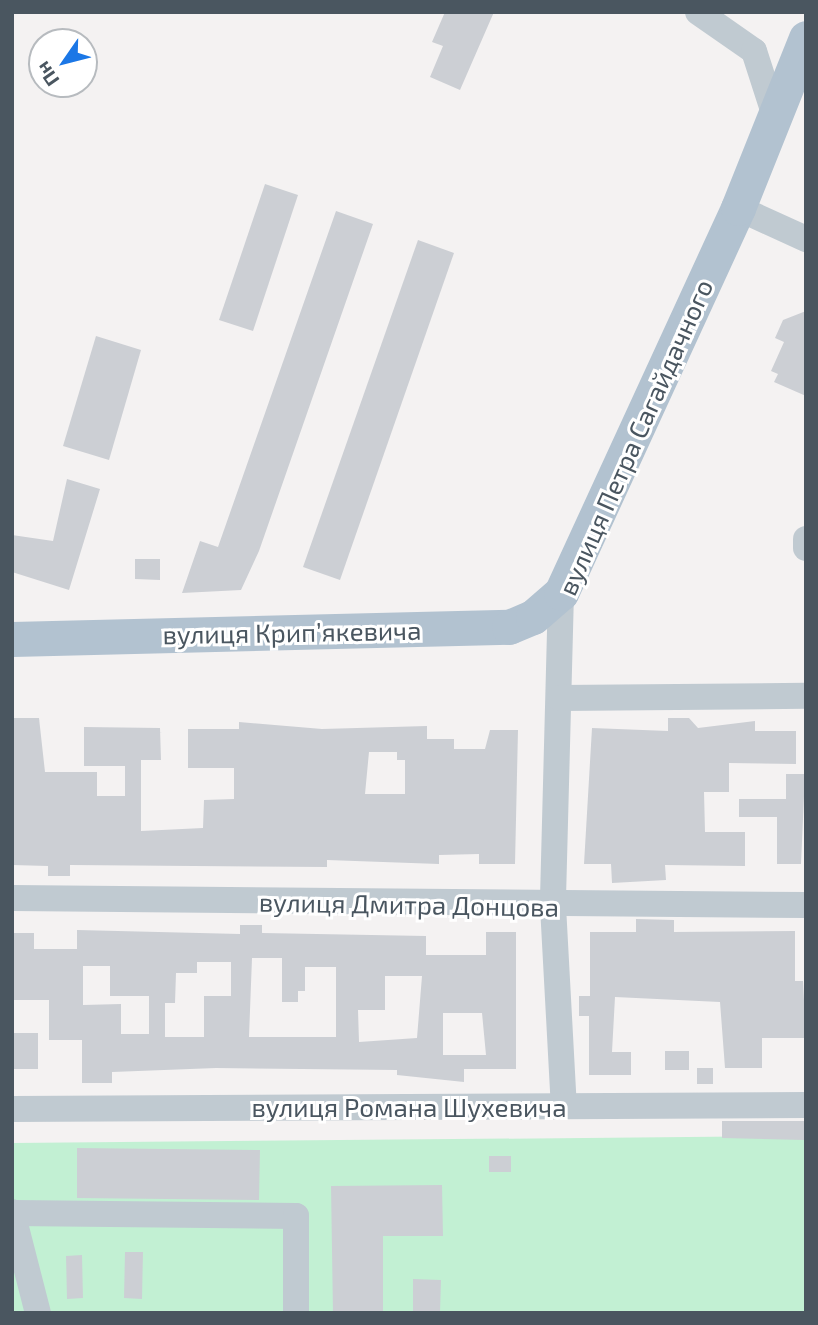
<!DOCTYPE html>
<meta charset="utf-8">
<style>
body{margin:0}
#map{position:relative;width:818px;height:1325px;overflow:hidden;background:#f4f2f2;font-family:"Exo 2",sans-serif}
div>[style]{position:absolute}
.green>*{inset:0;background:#c2f0d3}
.building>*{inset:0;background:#cccfd4}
.minor>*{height:26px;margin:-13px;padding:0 13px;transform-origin:13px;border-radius:13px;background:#c0cad1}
.major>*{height:35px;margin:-17.5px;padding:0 17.5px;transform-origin:17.5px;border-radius:17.5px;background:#b2c2d0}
span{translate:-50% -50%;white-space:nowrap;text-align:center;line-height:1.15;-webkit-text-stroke:6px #fff;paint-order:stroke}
.street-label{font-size:26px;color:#4a5660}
.frame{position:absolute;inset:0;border:14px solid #4a5660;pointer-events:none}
.north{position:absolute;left:28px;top:28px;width:70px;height:70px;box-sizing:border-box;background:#fff;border:2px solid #b7bbbf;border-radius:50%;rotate:235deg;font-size:19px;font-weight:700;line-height:28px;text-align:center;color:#4a5660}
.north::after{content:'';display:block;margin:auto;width:24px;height:32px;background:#1b77e6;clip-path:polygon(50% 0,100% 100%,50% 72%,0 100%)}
</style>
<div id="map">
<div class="green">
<i style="clip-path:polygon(806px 1136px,806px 1313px,12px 1313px,12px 1143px)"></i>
</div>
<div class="building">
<i style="clip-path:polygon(445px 12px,494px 12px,460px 90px,430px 77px,443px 46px,432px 42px)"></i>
<i style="clip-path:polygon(265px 184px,298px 195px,253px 331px,219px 320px)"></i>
<i style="clip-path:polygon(336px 211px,373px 224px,259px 551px,241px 590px,182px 593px,200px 541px,218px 547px)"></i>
<i style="clip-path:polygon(418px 240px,454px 253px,340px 580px,303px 567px)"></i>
<i style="clip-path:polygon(806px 311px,806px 396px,774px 382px,778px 374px,771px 371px,784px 342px,775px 338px,783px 320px)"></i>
<i style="clip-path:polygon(96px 336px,141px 350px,109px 460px,63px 446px)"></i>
<i style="clip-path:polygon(67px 479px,100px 489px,69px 590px,12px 572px,12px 535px,53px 541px)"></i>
<i style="clip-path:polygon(135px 559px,160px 559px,160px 580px,135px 579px)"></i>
<i style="clip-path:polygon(evenodd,14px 718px,39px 718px,45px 772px,97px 772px,97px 796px,125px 796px,125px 766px,84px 766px,84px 727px,160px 728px,161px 760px,141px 760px,141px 831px,203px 828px,204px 800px,234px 799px,234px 768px,188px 768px,188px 729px,239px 729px,239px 722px,322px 729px,427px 726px,427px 739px,454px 739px,454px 749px,485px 749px,490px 730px,518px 730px,515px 864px,479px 864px,479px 854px,439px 855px,439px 864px,327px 860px,327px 867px,70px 865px,70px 876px,48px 876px,48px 866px,12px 865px,14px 718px,369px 752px,397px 752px,397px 760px,405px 760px,405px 794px,365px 794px,369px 752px)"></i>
<i style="clip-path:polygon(668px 718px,689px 718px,698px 728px,755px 721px,755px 731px,796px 731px,796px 764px,729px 763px,729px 792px,704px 792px,705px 832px,745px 832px,745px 866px,665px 865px,666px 880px,612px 883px,611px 864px,584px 864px,592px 728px,668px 731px)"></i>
<i style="clip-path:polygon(786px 774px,805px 774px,801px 864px,777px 864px,777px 817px,739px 817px,739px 799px,786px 799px)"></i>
<i style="clip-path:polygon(636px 919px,674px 920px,674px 932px,795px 931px,795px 981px,803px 981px,806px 1038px,762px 1038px,762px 1068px,725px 1068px,720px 1002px,615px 997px,612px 1052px,631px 1052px,631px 1075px,589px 1075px,589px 1016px,579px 1016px,579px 996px,590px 996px,590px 932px,636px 932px)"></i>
<i style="clip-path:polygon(evenodd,240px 925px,262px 925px,262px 933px,426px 936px,426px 955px,486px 955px,486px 932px,516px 932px,516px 1069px,464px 1069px,464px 1082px,397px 1075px,397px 1070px,216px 1068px,112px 1072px,112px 1083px,82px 1083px,82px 1040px,49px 1040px,49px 1000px,12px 1000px,12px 933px,34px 933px,34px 949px,77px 949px,77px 930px,240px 934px,240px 925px,252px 958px,282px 958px,282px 1002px,298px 1002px,298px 991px,305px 991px,305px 967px,336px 967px,336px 1037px,249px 1037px,252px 958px,240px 925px,197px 962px,231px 962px,231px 996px,204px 996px,204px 1037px,165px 1037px,165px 1003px,175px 1003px,176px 973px,197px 973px,197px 962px,240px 925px,83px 966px,110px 966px,110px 996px,149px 996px,149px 1034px,121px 1034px,121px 1004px,83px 1005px,83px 966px,240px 925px,385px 976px,422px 976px,417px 1038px,359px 1042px,358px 1010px,385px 1010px,385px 976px,240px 925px,443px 1013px,482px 1013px,486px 1055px,443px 1055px,443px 1013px)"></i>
<i style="clip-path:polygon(12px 1033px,38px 1033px,38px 1069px,12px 1069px)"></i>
<i style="clip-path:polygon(665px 1051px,689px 1051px,689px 1070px,665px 1070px)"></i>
<i style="clip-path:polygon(697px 1068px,713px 1068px,713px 1084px,697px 1084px)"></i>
<i style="clip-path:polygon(722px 1121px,804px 1121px,804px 1140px,722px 1138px)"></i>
<i style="clip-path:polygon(77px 1148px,260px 1150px,259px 1200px,77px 1198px)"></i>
<i style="clip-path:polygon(489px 1156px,511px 1156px,511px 1172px,489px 1172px)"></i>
<i style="clip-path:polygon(442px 1185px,443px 1236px,383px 1236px,383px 1313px,333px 1313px,331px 1186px)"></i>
<i style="clip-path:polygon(125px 1252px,143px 1252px,142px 1299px,124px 1298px)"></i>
<i style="clip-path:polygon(82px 1255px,83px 1298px,67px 1299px,66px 1256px)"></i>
<i style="clip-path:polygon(413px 1279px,441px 1280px,440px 1313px,413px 1313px)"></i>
</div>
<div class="minor">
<i style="left:698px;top:12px;width:68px;rotate:34.9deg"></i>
<i style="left:754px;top:51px;width:68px;rotate:72.1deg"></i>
<i style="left:738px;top:208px;width:75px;rotate:24.5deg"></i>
<i style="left:806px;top:539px;width:9px;rotate:90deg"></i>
<i style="left:561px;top:593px;width:313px;rotate:91.5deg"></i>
<i style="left:553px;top:906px;width:200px;rotate:86.9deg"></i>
<i style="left:560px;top:698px;width:246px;rotate:-0.5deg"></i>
<i style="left:12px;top:898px;width:794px;rotate:0.51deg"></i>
<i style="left:12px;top:1109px;width:794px;rotate:-0.29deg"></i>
<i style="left:12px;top:1212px;width:104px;rotate:75.6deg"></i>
<i style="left:13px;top:1213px;width:283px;rotate:0.6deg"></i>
<i style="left:296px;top:1216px;width:97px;rotate:90deg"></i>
</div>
<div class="major">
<i style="left:12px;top:639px;width:497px;rotate:-1.4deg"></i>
<i style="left:509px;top:627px;width:26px;rotate:-23deg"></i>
<i style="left:533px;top:617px;width:37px;rotate:-41deg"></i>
<i style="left:561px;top:593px;width:424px;rotate:-65.3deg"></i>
<i style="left:738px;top:208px;width:183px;rotate:-68.2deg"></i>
</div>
<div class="street-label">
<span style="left:635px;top:437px;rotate:-66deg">вулиця Петра Сагайдачного</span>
<span style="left:292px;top:632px;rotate:-1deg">вулиця Крипʼякевича</span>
<span style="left:409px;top:904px;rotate:1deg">вулиця Дмитра Донцова</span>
<span style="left:409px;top:1107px">вулиця Романа Шухевича</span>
</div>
<div class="frame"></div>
<div class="north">Пн</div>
</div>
